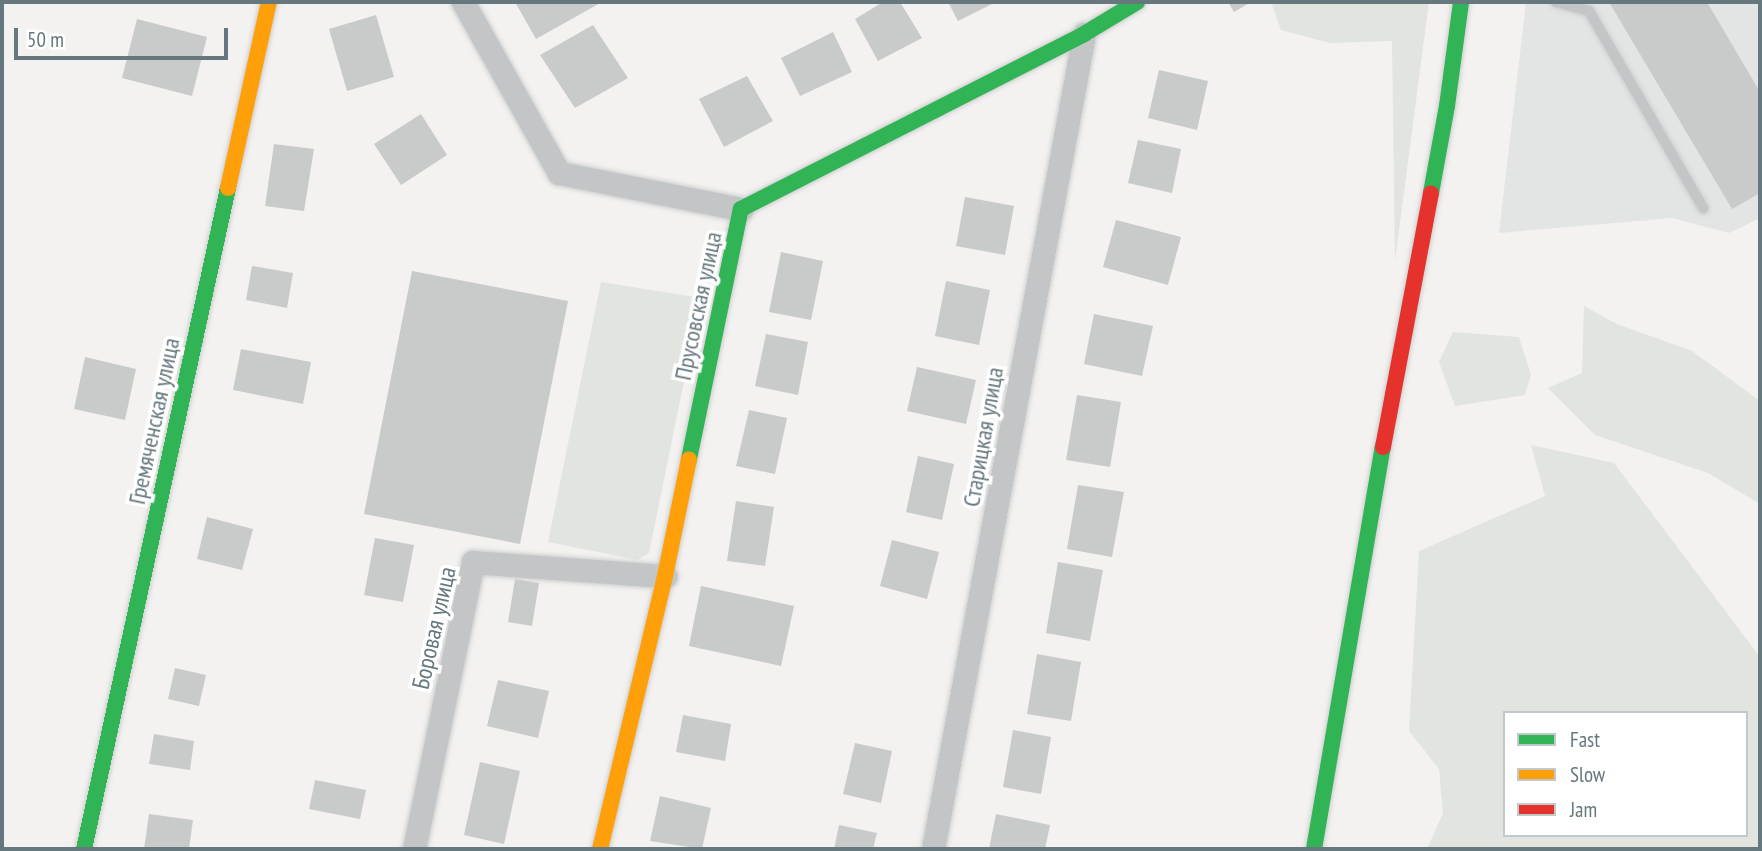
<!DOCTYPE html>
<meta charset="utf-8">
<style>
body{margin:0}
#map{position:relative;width:1762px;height:851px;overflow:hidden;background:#f3f2f1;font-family:"PT Sans Narrow",sans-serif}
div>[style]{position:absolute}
.built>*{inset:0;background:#e3e4e4}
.green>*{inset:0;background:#e2e4df}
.building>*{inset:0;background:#c9caca}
.roads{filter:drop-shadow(0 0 2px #cdcece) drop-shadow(0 0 2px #cdcece)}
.lane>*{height:10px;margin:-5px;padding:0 5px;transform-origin:5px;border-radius:5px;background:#c3c5c6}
.street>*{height:23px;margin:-11.5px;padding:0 11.5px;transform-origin:11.5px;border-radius:11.5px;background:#c3c5c6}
.fast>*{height:16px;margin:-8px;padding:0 8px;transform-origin:8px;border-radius:8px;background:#30b455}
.slow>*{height:16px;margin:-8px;padding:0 8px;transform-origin:8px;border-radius:8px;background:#ff9f0a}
.jam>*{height:16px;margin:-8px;padding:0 8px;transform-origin:8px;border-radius:8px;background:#e5322d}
span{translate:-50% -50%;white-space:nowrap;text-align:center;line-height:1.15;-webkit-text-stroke:7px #fff;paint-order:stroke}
.street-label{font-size:24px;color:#66777e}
.frame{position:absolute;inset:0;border:4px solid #66777e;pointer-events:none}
.legend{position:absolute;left:1503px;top:711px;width:245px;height:126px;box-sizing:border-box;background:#fff;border:2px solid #c2c9cb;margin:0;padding:9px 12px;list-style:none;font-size:21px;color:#66777e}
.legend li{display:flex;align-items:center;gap:14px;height:35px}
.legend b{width:35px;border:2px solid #c2c9cb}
.scale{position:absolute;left:14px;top:28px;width:214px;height:32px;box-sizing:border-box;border:4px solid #66777e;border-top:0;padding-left:9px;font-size:21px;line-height:24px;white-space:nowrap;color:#66777e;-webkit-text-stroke:5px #fff;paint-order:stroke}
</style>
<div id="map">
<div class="built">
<i style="clip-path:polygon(1526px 2px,1760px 2px,1760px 218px,1729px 233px,1672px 218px,1499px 233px)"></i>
</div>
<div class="green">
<i style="clip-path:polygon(1271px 2px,1429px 2px,1395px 261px,1392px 41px,1330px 43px,1281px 30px)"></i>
<i style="clip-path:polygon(601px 282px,701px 298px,649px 553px,638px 560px,548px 542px)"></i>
<i style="clip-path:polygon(1584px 306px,1617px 324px,1692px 351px,1760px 401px,1760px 504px,1708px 473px,1595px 435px,1548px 388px,1582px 373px)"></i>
<i style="clip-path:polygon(1453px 332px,1519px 337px,1531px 375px,1525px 395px,1455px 406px,1439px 362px)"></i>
<i style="clip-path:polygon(evenodd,1531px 445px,1614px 463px,1760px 657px,1760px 849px,1427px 849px,1443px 813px,1439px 769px,1409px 731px,1419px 551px,1545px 496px,1531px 445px,1505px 713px,1746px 713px,1746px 835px,1505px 835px,1505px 713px)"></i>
</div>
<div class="building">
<i style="clip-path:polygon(515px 2px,602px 2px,536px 39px)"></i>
<i style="clip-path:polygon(883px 2px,900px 2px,922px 38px,878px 61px,855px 19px)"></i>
<i style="clip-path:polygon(948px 2px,996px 2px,958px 21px)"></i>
<i style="clip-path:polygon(1228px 2px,1251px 2px,1234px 12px)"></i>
<i style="clip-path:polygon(1609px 2px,1707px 2px,1760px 92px,1760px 193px,1732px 209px)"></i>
<i style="clip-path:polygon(376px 15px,394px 77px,347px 91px,329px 29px)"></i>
<i style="clip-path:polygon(137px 19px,207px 37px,192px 96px,122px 78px)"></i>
<i style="clip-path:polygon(593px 25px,628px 78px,575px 108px,540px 55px)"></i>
<i style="clip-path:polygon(833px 32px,852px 72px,800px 96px,781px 58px)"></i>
<i style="clip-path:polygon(1159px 70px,1208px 81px,1197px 130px,1148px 118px)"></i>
<i style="clip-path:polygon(747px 76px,773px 121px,724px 147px,699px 99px)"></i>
<i style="clip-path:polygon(421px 114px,447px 155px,401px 185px,374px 144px)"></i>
<i style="clip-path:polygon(1138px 140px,1181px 149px,1172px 193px,1128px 183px)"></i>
<i style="clip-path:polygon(274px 144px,314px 149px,304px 211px,265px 206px)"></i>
<i style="clip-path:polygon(965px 197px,1014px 206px,1005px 255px,956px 246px)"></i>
<i style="clip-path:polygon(1116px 220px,1181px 237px,1168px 285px,1103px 267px)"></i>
<i style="clip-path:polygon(781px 252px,823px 261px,811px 320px,769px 312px)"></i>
<i style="clip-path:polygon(252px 266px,293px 273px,287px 308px,246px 300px)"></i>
<i style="clip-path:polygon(412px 271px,568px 301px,520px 544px,364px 514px)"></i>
<i style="clip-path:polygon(946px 281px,990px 290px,979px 345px,935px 336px)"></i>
<i style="clip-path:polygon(1094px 314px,1153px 326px,1142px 376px,1084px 364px)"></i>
<i style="clip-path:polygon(766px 334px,808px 342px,798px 395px,755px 386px)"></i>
<i style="clip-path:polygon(241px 349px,311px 362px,303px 404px,233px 390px)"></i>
<i style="clip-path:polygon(85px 357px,136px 369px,125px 420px,74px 409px)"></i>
<i style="clip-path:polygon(917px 367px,976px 380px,966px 424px,907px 411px)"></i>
<i style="clip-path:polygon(1077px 395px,1121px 402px,1110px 467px,1066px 460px)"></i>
<i style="clip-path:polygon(749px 410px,787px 418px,775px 474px,736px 466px)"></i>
<i style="clip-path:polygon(918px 456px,954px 464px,942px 520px,906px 512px)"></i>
<i style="clip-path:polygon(1078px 485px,1124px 492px,1112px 557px,1067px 549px)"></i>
<i style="clip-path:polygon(736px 501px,774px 507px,765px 566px,727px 561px)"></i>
<i style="clip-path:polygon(207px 517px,253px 529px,242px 570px,197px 559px)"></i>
<i style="clip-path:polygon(375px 538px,414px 545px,403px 602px,364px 595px)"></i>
<i style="clip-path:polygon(892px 540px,939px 552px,927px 599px,880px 586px)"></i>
<i style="clip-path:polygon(1058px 562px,1103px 570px,1090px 641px,1046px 633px)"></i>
<i style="clip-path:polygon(515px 579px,539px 583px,532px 626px,508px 622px)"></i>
<i style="clip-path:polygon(701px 586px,794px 606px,781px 666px,689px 646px)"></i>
<i style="clip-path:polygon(1037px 654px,1081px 662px,1071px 721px,1027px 714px)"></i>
<i style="clip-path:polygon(175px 668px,206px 675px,199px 706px,168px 699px)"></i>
<i style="clip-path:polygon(498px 680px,549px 691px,538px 738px,487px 726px)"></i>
<i style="clip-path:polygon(683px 715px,731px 724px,725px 761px,676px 752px)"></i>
<i style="clip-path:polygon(1013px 730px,1051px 737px,1041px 794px,1003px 787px)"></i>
<i style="clip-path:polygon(154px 734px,194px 741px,190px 770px,149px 764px)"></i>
<i style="clip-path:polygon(855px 743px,892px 751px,881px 803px,843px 794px)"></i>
<i style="clip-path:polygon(480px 762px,520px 771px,504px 844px,464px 835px)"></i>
<i style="clip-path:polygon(315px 780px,366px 790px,360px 819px,309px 809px)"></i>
<i style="clip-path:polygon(660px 796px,711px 808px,702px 849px,650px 841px)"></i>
<i style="clip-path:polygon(149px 814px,193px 820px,189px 849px,144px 849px)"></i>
<i style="clip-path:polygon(996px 814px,1050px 825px,1045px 849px,989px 849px)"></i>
<i style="clip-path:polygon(839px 825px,877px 833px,873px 849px,834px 849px)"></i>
</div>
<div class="roads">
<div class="lane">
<i style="left:1556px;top:2px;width:34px;rotate:15deg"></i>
<i style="left:1589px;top:11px;width:228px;rotate:59.9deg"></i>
</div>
<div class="street">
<i style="left:463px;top:2px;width:196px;rotate:60.7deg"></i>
<i style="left:559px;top:173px;width:186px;rotate:11.2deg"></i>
<i style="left:414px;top:849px;width:293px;rotate:-78.4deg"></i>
<i style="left:473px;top:562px;width:193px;rotate:4.2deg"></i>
<i style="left:933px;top:849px;width:829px;rotate:-79.5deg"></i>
</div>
<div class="fast">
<i style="left:1431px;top:193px;width:88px;rotate:-79.6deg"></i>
<i style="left:1447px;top:106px;width:105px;rotate:-82.3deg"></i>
<i style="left:689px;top:459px;width:255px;rotate:-78.3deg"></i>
<i style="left:741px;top:209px;width:385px;rotate:-27deg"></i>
<i style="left:1084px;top:34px;width:62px;rotate:-31.1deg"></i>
<i style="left:84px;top:849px;width:677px;rotate:-77.71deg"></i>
<i style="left:1314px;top:849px;width:408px;rotate:-80.3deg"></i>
</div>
<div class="slow">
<i style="left:228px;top:188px;width:190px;rotate:-77.6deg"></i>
<i style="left:600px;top:849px;width:281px;rotate:-76.6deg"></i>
<i style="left:665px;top:576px;width:119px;rotate:-78.4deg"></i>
</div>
<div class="jam">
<i style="left:1383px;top:447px;width:258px;rotate:-79.3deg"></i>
</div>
</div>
<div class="street-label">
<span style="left:698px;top:306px;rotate:-78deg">Прусовская улица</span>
<span style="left:154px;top:421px;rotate:-78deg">Гремяченская улица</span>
<span style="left:983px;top:437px;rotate:-80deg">Старицкая улица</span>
<span style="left:434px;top:628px;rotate:-77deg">Боровая улица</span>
</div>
<div class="frame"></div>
<ul class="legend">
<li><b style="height:9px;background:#30b455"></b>Fast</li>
<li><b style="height:9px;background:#ff9f0a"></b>Slow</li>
<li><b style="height:9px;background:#e5322d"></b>Jam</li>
</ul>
<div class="scale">50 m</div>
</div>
